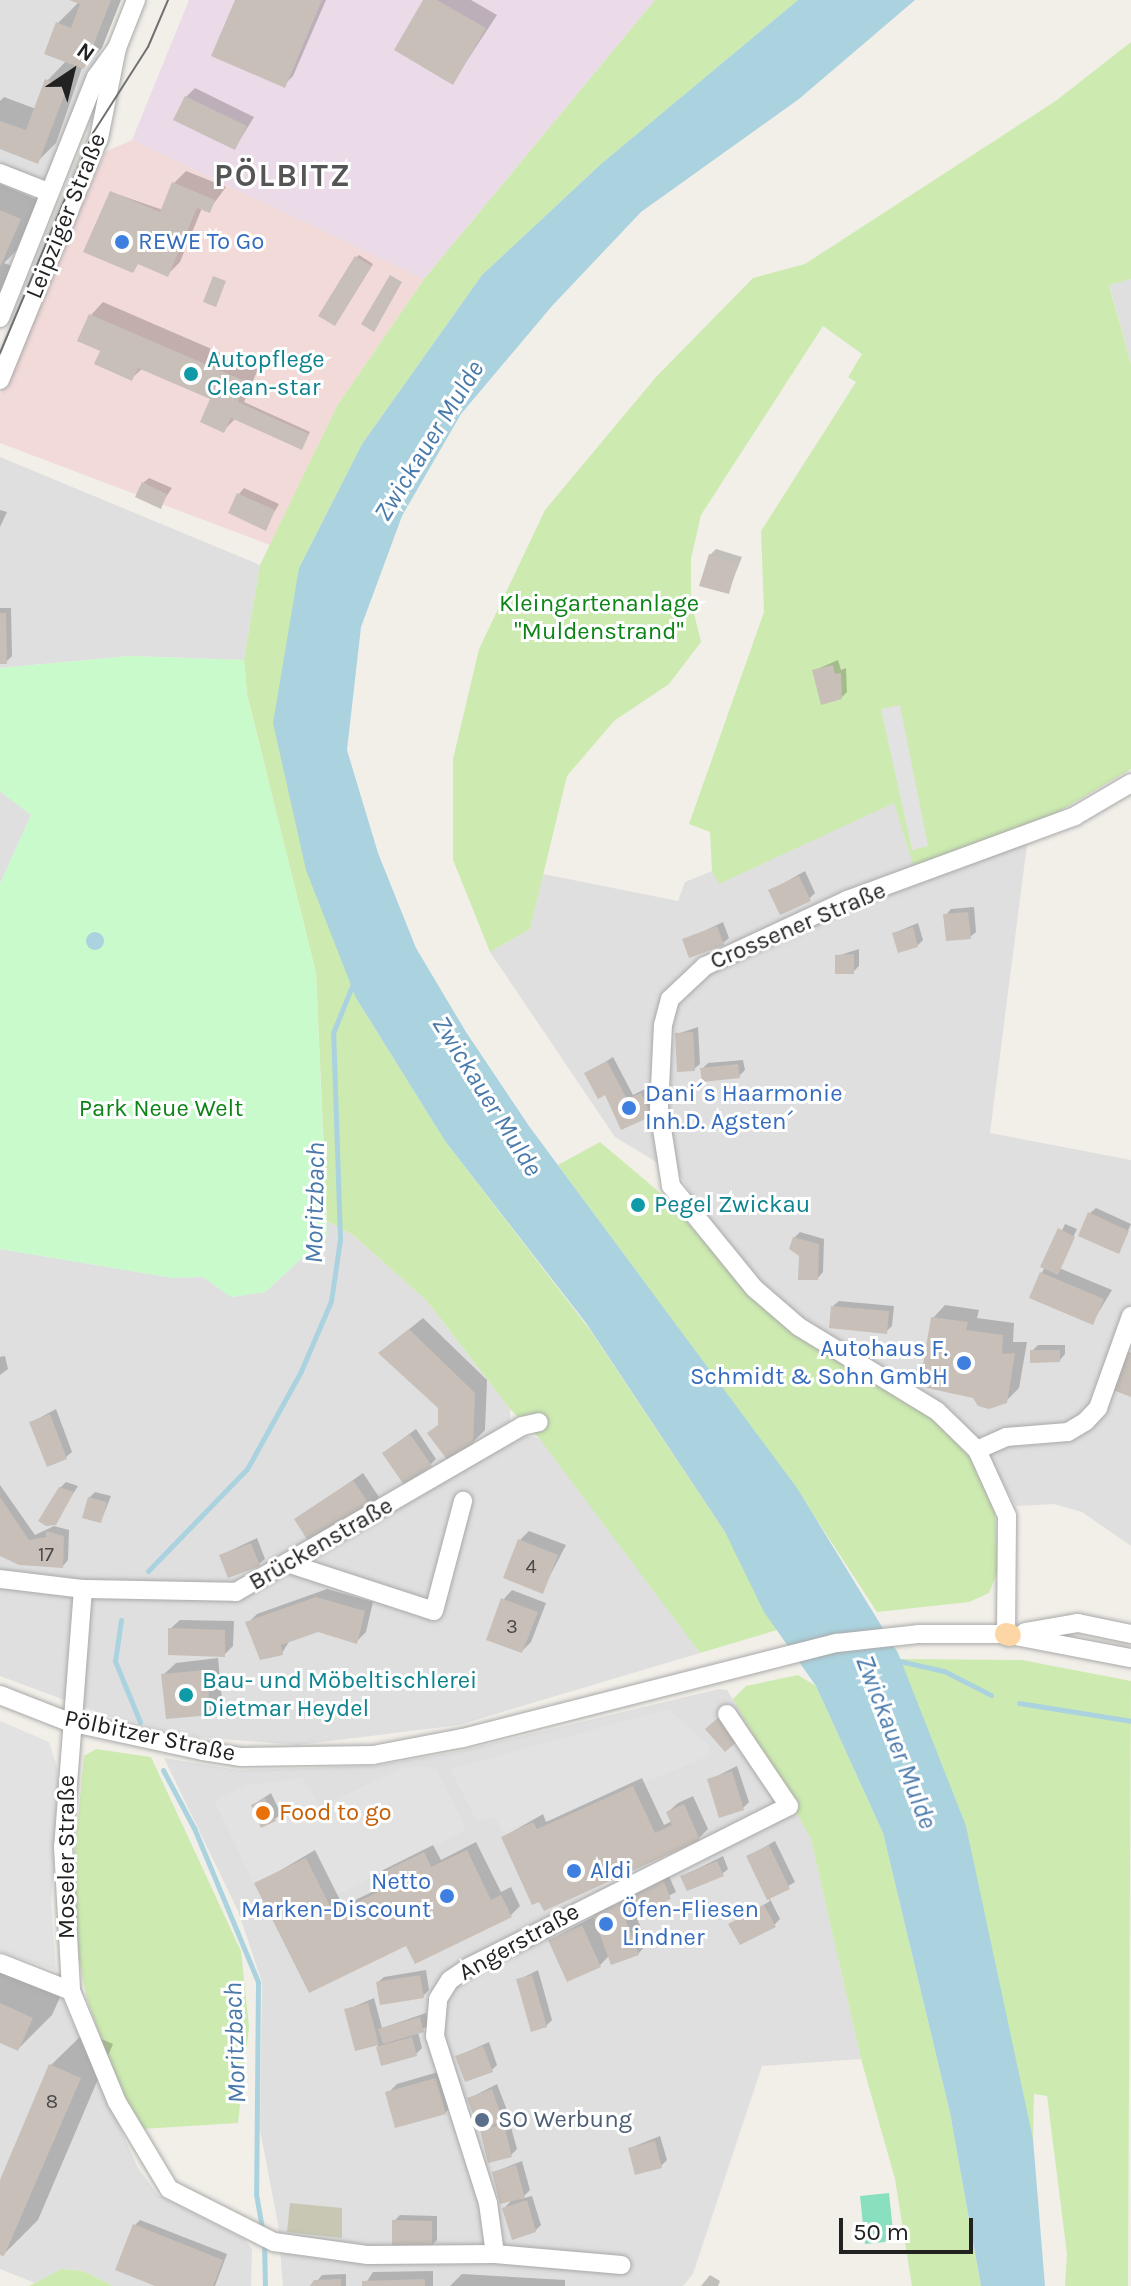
<!DOCTYPE html>
<meta charset="utf-8">
<style>
body{margin:0}
#map{position:relative;width:1131px;height:2286px;overflow:hidden;background:#f2efe9;font-family:Karla,sans-serif}
div>[style]{position:absolute}
.residential>*{inset:0;background:#e0dfdf}
.commercial>*{inset:0;background:#f2dad9}
.industrial>*{inset:0;background:#ebdbe8}
.construction>*{inset:0;background:#c7c7b4}
.grass>*{inset:0;background:#cdebb0}
.park>*{inset:0;background:#c8facc}
.pitch>*{inset:0;background:#88e0be}
.parking>*{inset:0;background:#e2e2e2}
.water>*{inset:0;background:#aad3df}
.round{border-radius:50%}
.shadow>*{inset:0;background:#0003}
.stream>*{height:5px;margin:-2.5px;padding:0 2.5px;transform-origin:2.5px;border-radius:2.5px;background:#aad3df}
.building>*{inset:0;background:#c7bfb8}
.roads{filter:drop-shadow(0 0 2px #a9a9a9) drop-shadow(0 0 2px #a9a9a9)}
.minor>*{height:18px;margin:-9px;padding:0 9px;transform-origin:9px;border-radius:9px;background:#fff}
.major>*{height:22px;margin:-11px;padding:0 11px;transform-origin:11px;border-radius:11px;background:#fcd6a4}
.tram>*{height:2px;margin:-1px;padding:0 1px;transform-origin:1px;border-radius:1px;background:#707070}
.dots>*{width:22px;height:22px;translate:-50% -50%;box-sizing:border-box;border:4px solid #fff;border-radius:50%}
span{translate:-50% -50%;white-space:nowrap;text-align:center;line-height:1.15;-webkit-text-stroke:6px #fff;paint-order:stroke}
.number-label{font-size:20px;color:#4b4948}
.number-label span{-webkit-text-stroke-width:0}
.street-label{font-size:24px;color:#222}
.shop-label{font-size:24px;color:#366cbe}
.left{translate:0 -50%;text-align:left}
.right{translate:-100% -50%;text-align:right}
.culture-label{font-size:24px;color:#0d838f}
.park-label{font-size:24px;color:#0c8416}
.food-label{font-size:24px;color:#c56008}
.service-label{font-size:24px;color:#4e5e75}
.water-label{font-size:26px;color:#4a7aab;font-style:italic}
.district-label{font-size:32px;color:#555;font-weight:700;letter-spacing:2px}
.north{position:absolute;left:32px;top:32px;width:80px;height:80px;-webkit-text-stroke:6px #fff;paint-order:stroke;rotate:35deg;font-size:22px;font-weight:700;line-height:32px;text-align:center;color:#222}
.north::after{content:'';display:block;margin:auto;width:28px;height:36px;background:#222;clip-path:polygon(50% 0,100% 100%,50% 72%,0 100%)}
.scale{position:absolute;left:839px;top:2218px;width:134px;height:36px;box-sizing:border-box;border:4px solid #222;border-top:0;padding-left:10px;font-size:24px;line-height:28px;white-space:nowrap;color:#222;-webkit-text-stroke:6px #fff;paint-order:stroke}
</style>
<div id="map">
<div class="residential">
<i style="clip-path:polygon(0 0,121px 0,0 300px)"></i>
<i style="clip-path:polygon(1131px 279px,1131px 364px,1109px 284px)"></i>
<i style="clip-path:polygon(0 457px,260px 565px,244px 660px,130px 656px,0 668px)"></i>
<i style="clip-path:polygon(0 791px,31px 815px,0 884px)"></i>
<i style="clip-path:polygon(894px 802px,1029px 829px,990px 1133px,1131px 1160px,1131px 1546px,1082px 1512px,1054px 1504px,1016px 1506px,978px 1441px,800px 1320px,759px 1282px,718px 1237px,681px 1177px,615px 1137px,490px 952px,530px 929px,543px 874px,678px 901px,685px 882px,712px 871px,720px 883px)"></i>
<i style="clip-path:polygon(327px 1221px,353px 1235px,427px 1301px,510px 1409px,510px 1434px,539px 1438px,572px 1472px,700px 1653px,459px 1725px,298px 1745px,197px 1737px,126px 1723px,0 1676px,0 1249px,173px 1278px,203px 1277px,232px 1297px,265px 1292px,327px 1235px)"></i>
<i style="clip-path:polygon(719px 1689px,727px 1690px,781px 1777px,811px 1838px,861px 2059px,762px 2066px,693px 2274px,683px 2286px,283px 2286px,278px 2224px,260px 2130px,262px 1982px,238px 1911px,164px 1758px,239px 1770px,375px 1766px,460px 1751px)"></i>
<i style="clip-path:polygon(0 1972px,62px 1998px,138px 2168px,158px 2195px,244px 2239px,252px 2249px,251px 2286px,113px 2286px,83px 2271px,63px 2269px,35px 2283px,0 2269px)"></i>
</div>
<div class="commercial">
<i style="clip-path:polygon(132px 140px,424px 279px,337px 406px,270px 545px,0 443px,0 395px,105px 152px)"></i>
</div>
<div class="industrial">
<i style="clip-path:polygon(189px 0,655px 0,424px 279px,132px 140px)"></i>
</div>
<div class="construction">
<i style="clip-path:polygon(290px 2203px,342px 2208px,342px 2238px,287px 2232px)"></i>
</div>
<div class="grass">
<i style="clip-path:polygon(655px 0,798px 0,601px 164px,482px 275px,362px 444px,299px 568px,356px 998px,445px 1141px,590px 1330px,725px 1532px,777px 1630px,700px 1653px,539px 1438px,510px 1409px,427px 1301px,353px 1235px,327px 1221px,316px 973px,247px 694px,244px 660px,260px 565px,337px 406px,424px 279px)"></i>
<i style="clip-path:polygon(1131px 42px,1131px 279px,1109px 285px,1131px 364px,1131px 769px,1029px 829px,914px 868px,894px 803px,719px 884px,712px 871px,710px 832px,689px 824px,764px 612px,761px 531px,856px 382px,848px 377px,862px 354px,823px 326px,701px 515px,691px 559px,691px 601px,701px 642px,669px 684px,614px 721px,567px 776px,530px 929px,490px 952px,453px 860px,453px 759px,479px 649px,545px 510px,656px 377px,753px 278px,805px 264px,1057px 100px)"></i>
<i style="clip-path:polygon(600px 1142px,665px 1197px,748px 1292px,930px 1413px,970px 1455px,995px 1513px,998px 1571px,989px 1593px,969px 1602px,877px 1612px,796px 1488px,558px 1165px)"></i>
<i style="clip-path:polygon(900px 1659px,1022px 1660px,1131px 1681px,1128px 2286px,1065px 2286px,1067px 2254px,1047px 2096px,1034px 2094px,1033px 2142px)"></i>
<i style="clip-path:polygon(798px 1675px,816px 1686px,883px 1833px,950px 2113px,981px 2286px,912px 2286px,895px 2179px,861px 2059px,811px 1839px,733px 1699px,746px 1686px)"></i>
<i style="clip-path:polygon(96px 1749px,151px 1757px,241px 1951px,249px 2027px,238px 2123px,142px 2129px,116px 2081px,87px 1999px,74px 1935px,72px 1882px,84px 1756px)"></i>
<i style="clip-path:polygon(62px 2269px,83px 2271px,113px 2286px,29px 2286px)"></i>
</div>
<div class="park">
<i style="clip-path:polygon(130px 656px,244px 660px,247px 695px,316px 973px,327px 1235px,265px 1292px,231px 1297px,203px 1277px,173px 1278px,0 1249px,0 884px,31px 815px,0 791px,0 668px)"></i>
</div>
<div class="pitch">
<i style="clip-path:polygon(889px 2193px,894px 2241px,865px 2244px,860px 2196px)"></i>
</div>
<div class="parking">
<i style="clip-path:polygon(900px 705px,928px 846px,912px 850px,881px 709px)"></i>
<i style="clip-path:polygon(668px 1709px,708px 1744px,711px 1755px,549px 1822px,545px 1814px,503px 1833px,495px 1817px,477px 1821px,450px 1769px)"></i>
<i style="clip-path:polygon(0 1721px,49px 1742px,57px 1767px,60px 1806px,51px 1902px,56px 1971px,0 1951px)"></i>
<i style="clip-path:polygon(435px 1766px,466px 1830px,327px 1900px,306px 1858px,254px 1883px,214px 1801px,247px 1785px,303px 1778px,320px 1807px,402px 1768px)"></i>
</div>
<div class="water">
<i style="clip-path:polygon(798px 0,915px 0,799px 99px,641px 212px,552px 306px,461px 414px,402px 516px,361px 627px,347px 750px,378px 853px,416px 948px,466px 1032px,529px 1126px,797px 1488px,898px 1653px,966px 1826px,1033px 2139px,1045px 2286px,981px 2286px,950px 2113px,883px 1833px,816px 1686px,764px 1612px,725px 1532px,586px 1323px,445px 1141px,356px 998px,306px 870px,273px 723px,299px 568px,362px 444px,482px 275px,601px 164px)"></i>
<i class="round" style="left:86px;top:932px;width:18px;height:18px"></i>
</div>
<div class="shadow">
<i style="clip-path:polygon(74px 0,121px 0,102px 48px,82px 68px,56px 143px,38px 161px,0 147px,0 101px,4px 97px,36px 109px,47px 81px,67px 60px,58px 23px,79px 2px)"></i>
<i style="clip-path:polygon(237px 0,326px 0,293px 76px,284px 85px)"></i>
<i style="clip-path:polygon(425px 0,471px 0,497px 15px,453px 82px)"></i>
<i style="clip-path:polygon(195px 88px,254px 117px,235px 148px,186px 97px)"></i>
<i style="clip-path:polygon(186px 171px,226px 187px,209px 210px,202px 208px,180px 262px,167px 275px,111px 192px,163px 210px,174px 183px)"></i>
<i style="clip-path:polygon(0 184px,38px 200px,16px 251px,4px 263px,12px 266px,0 296px)"></i>
<i style="clip-path:polygon(359px 255px,373px 264px,336px 321px,357px 257px)"></i>
<i style="clip-path:polygon(103px 302px,258px 369px,244px 402px,310px 432px,303px 445px,236px 418px,224px 430px,212px 398px,143px 368px,132px 378px,103px 350px,91px 315px)"></i>
<i style="clip-path:polygon(149px 478px,172px 488px,160px 506px,143px 483px)"></i>
<i style="clip-path:polygon(244px 488px,279px 504px,265px 528px,239px 494px)"></i>
<i style="clip-path:polygon(0 510px,7px 512px,0 527px)"></i>
<i style="clip-path:polygon(716px 549px,742px 557px,728px 592px,710px 555px)"></i>
<i style="clip-path:polygon(0 608px,11px 608px,12px 656px,6px 662px,0 662px)"></i>
<i style="clip-path:polygon(838px 660px,841px 670px,846px 668px,847px 692px,841px 698px,815px 670px)"></i>
<i style="clip-path:polygon(805px 871px,815px 893px,809px 899px,770px 891px)"></i>
<i style="clip-path:polygon(974px 907px,976px 932px,970px 937px,946px 915px,951px 909px)"></i>
<i style="clip-path:polygon(723px 922px,729px 938px,723px 943px,685px 940px)"></i>
<i style="clip-path:polygon(918px 923px,923px 940px,917px 946px,894px 933px)"></i>
<i style="clip-path:polygon(859px 949px,859px 966px,853px 972px,837px 956px)"></i>
<i style="clip-path:polygon(698px 1027px,700px 1064px,694px 1069px,677px 1034px)"></i>
<i style="clip-path:polygon(613px 1057px,633px 1095px,647px 1088px,656px 1109px,650px 1115px,606px 1092px,586px 1074px)"></i>
<i style="clip-path:polygon(743px 1060px,745px 1070px,739px 1076px,702px 1069px,708px 1063px)"></i>
<i style="clip-path:polygon(1096px 1208px,1131px 1224px,1118px 1252px,1090px 1213px)"></i>
<i style="clip-path:polygon(1065px 1224px,1077px 1229px,1059px 1268px,1112px 1290px,1092px 1323px,1042px 1273px)"></i>
<i style="clip-path:polygon(800px 1232px,824px 1239px,823px 1272px,818px 1278px,794px 1238px)"></i>
<i style="clip-path:polygon(839px 1301px,894px 1306px,892px 1326px,886px 1332px,833px 1306px)"></i>
<i style="clip-path:polygon(945px 1305px,979px 1310px,977px 1318px,1014px 1323px,1013px 1342px,1027px 1342px,1019px 1388px,1006px 1401px,933px 1318px)"></i>
<i style="clip-path:polygon(423px 1318px,487px 1380px,485px 1430px,472px 1443px,440px 1423px,440px 1407px,381px 1352px)"></i>
<i style="clip-path:polygon(1038px 1345px,1065px 1345px,1065px 1354px,1060px 1360px,1032px 1351px)"></i>
<i style="clip-path:polygon(5px 1356px,8px 1369px,0 1375px,0 1357px)"></i>
<i style="clip-path:polygon(56px 1409px,72px 1452px,66px 1457px,32px 1422px)"></i>
<i style="clip-path:polygon(416px 1429px,436px 1459px,431px 1464px,390px 1448px)"></i>
<i style="clip-path:polygon(363px 1473px,379px 1497px,370px 1506px,296px 1520px)"></i>
<i style="clip-path:polygon(66px 1482px,78px 1486px,55px 1522px,60px 1488px)"></i>
<i style="clip-path:polygon(0 1485px,35px 1535px,54px 1526px,69px 1530px,68px 1560px,63px 1566px,0 1552px)"></i>
<i style="clip-path:polygon(95px 1492px,111px 1496px,101px 1521px,89px 1498px)"></i>
<i style="clip-path:polygon(529px 1531px,566px 1545px,542px 1591px,520px 1540px)"></i>
<i style="clip-path:polygon(257px 1538px,265px 1559px,259px 1564px,221px 1555px)"></i>
<i style="clip-path:polygon(327px 1589px,373px 1602px,366px 1632px,357px 1641px,318px 1630px,290px 1640px,282px 1653px,248px 1623px,257px 1614px)"></i>
<i style="clip-path:polygon(512px 1590px,546px 1603px,531px 1642px,522px 1651px,503px 1600px)"></i>
<i style="clip-path:polygon(180px 1620px,234px 1621px,233px 1646px,224px 1655px,170px 1629px)"></i>
<i style="clip-path:polygon(218px 1658px,222px 1700px,210px 1713px,163px 1675px,176px 1663px)"></i>
<i style="clip-path:polygon(737px 1766px,749px 1802px,743px 1808px,709px 1780px)"></i>
<i style="clip-path:polygon(642px 1778px,664px 1825px,672px 1821px,668px 1812px,678px 1803px,693px 1796px,708px 1829px,699px 1838px,544px 1908px,503px 1837px,543px 1814px,546px 1822px)"></i>
<i style="clip-path:polygon(271px 1793px,281px 1814px,275px 1819px,253px 1805px)"></i>
<i style="clip-path:polygon(775px 1841px,795px 1882px,769px 1897px,780px 1919px,774px 1925px,731px 1924px,770px 1901px,749px 1856px)"></i>
<i style="clip-path:polygon(476px 1842px,501px 1892px,511px 1887px,520px 1906px,511px 1915px,407px 1943px,257px 1884px,315px 1850px,343px 1906px,378px 1889px,374px 1879px,383px 1870px,433px 1845px,441px 1860px)"></i>
<i style="clip-path:polygon(723px 1856px,728px 1869px,722px 1874px,683px 1876px)"></i>
<i style="clip-path:polygon(669px 1876px,676px 1892px,635px 1913px,647px 1944px,638px 1954px,610px 1955px,600px 1965px,550px 1940px)"></i>
<i style="clip-path:polygon(0 1954px,66px 1984px,52px 2015px,18px 2049px,0 2041px)"></i>
<i style="clip-path:polygon(426px 1970px,429px 1990px,423px 1996px,378px 1982px,384px 1977px)"></i>
<i style="clip-path:polygon(538px 1970px,552px 2020px,546px 2026px,518px 1980px)"></i>
<i style="clip-path:polygon(374px 1998px,382px 2028px,426px 2013px,429px 2025px,418px 2032px,422px 2048px,416px 2054px,382px 2063px,377px 2043px,346px 2010px)"></i>
<i style="clip-path:polygon(85px 2032px,113px 2044px,38px 2220px,4px 2254px,0 2184px,51px 2065px)"></i>
<i style="clip-path:polygon(489px 2042px,497px 2065px,492px 2070px,458px 2056px)"></i>
<i style="clip-path:polygon(445px 2070px,454px 2103px,445px 2113px,388px 2093px,397px 2084px)"></i>
<i style="clip-path:polygon(497px 2084px,508px 2113px,499px 2122px,509px 2120px,517px 2149px,511px 2155px,482px 2131px,490px 2124px,470px 2098px)"></i>
<i style="clip-path:polygon(660px 2136px,667px 2160px,661px 2166px,630px 2148px)"></i>
<i style="clip-path:polygon(522px 2161px,530px 2190px,521px 2199px,532px 2196px,541px 2225px,535px 2231px,504px 2208px,513px 2199px,494px 2172px)"></i>
<i style="clip-path:polygon(400px 2215px,437px 2216px,437px 2240px,431px 2246px,394px 2221px)"></i>
<i style="clip-path:polygon(140px 2220px,227px 2254px,215px 2286px,160px 2286px,135px 2225px)"></i>
<i style="clip-path:polygon(433px 2271px,433px 2286px,364px 2286px,373px 2272px)"></i>
<i style="clip-path:polygon(346px 2274px,346px 2286px,313px 2286px,322px 2275px)"></i>
<i style="clip-path:polygon(462px 2274px,565px 2280px,565px 2286px,450px 2286px)"></i>
<i style="clip-path:polygon(710px 2275px,720px 2281px,718px 2286px,701px 2286px)"></i>
</div>
<div class="stream">
<i style="left:148px;top:1571px;width:142px;rotate:-45.9deg"></i>
<i style="left:247px;top:1469px;width:112px;rotate:-61.1deg"></i>
<i style="left:301px;top:1371px;width:76px;rotate:-66.8deg"></i>
<i style="left:331px;top:1301px;width:63px;rotate:-81.7deg"></i>
<i style="left:340px;top:1239px;width:206px;rotate:-91.9deg"></i>
<i style="left:333px;top:1033px;width:56px;rotate:-68deg"></i>
<i style="left:121px;top:1620px;width:41px;rotate:98.3deg"></i>
<i style="left:115px;top:1661px;width:66px;rotate:67.7deg"></i>
<i style="left:895px;top:1660px;width:50px;rotate:12.7deg"></i>
<i style="left:944px;top:1671px;width:53px;rotate:27.1deg"></i>
<i style="left:1019px;top:1703px;width:113px;rotate:9.1deg"></i>
<i style="left:163px;top:1770px;width:66px;rotate:61.9deg"></i>
<i style="left:194px;top:1828px;width:167px;rotate:67.4deg"></i>
<i style="left:258px;top:1982px;width:212px;rotate:90.5deg"></i>
<i style="left:256px;top:2194px;width:36px;rotate:80deg"></i>
<i style="left:264px;top:2243px;width:43px;rotate:88.7deg"></i>
</div>
<div class="building">
<i style="clip-path:polygon(69px 0,111px 0,84px 69px,44px 54px,56px 22px,71px 28px,80px 4px)"></i>
<i style="clip-path:polygon(235px 0,322px 0,285px 88px,211px 56px)"></i>
<i style="clip-path:polygon(423px 0,437px 0,486px 28px,453px 85px,394px 50px)"></i>
<i style="clip-path:polygon(45px 79px,67px 88px,38px 164px,0 149px,0 121px,26px 130px)"></i>
<i style="clip-path:polygon(185px 96px,247px 126px,235px 150px,173px 120px)"></i>
<i style="clip-path:polygon(172px 182px,215px 200px,210px 213px,197px 208px,168px 277px,138px 264px,133px 273px,83px 252px,110px 191px,160px 212px)"></i>
<i style="clip-path:polygon(0 210px,21px 219px,0 267px)"></i>
<i style="clip-path:polygon(355px 256px,372px 266px,335px 326px,318px 316px)"></i>
<i style="clip-path:polygon(390px 275px,402px 282px,374px 332px,361px 324px)"></i>
<i style="clip-path:polygon(213px 276px,226px 281px,216px 307px,203px 302px)"></i>
<i style="clip-path:polygon(89px 314px,247px 382px,238px 402px,309px 434px,302px 450px,231px 418px,224px 433px,200px 422px,210px 399px,138px 368px,132px 381px,94px 364px,100px 351px,77px 341px)"></i>
<i style="clip-path:polygon(142px 482px,167px 494px,161px 509px,135px 497px)"></i>
<i style="clip-path:polygon(237px 493px,275px 510px,266px 531px,228px 513px)"></i>
<i style="clip-path:polygon(709px 554px,738px 563px,729px 594px,699px 586px)"></i>
<i style="clip-path:polygon(0 613px,6px 613px,7px 664px,0 664px)"></i>
<i style="clip-path:polygon(833px 665px,835px 674px,841px 673px,842px 699px,821px 705px,812px 670px)"></i>
<i style="clip-path:polygon(799px 876px,811px 901px,780px 915px,768px 890px)"></i>
<i style="clip-path:polygon(968px 912px,971px 939px,946px 941px,943px 914px)"></i>
<i style="clip-path:polygon(717px 926px,724px 945px,689px 958px,682px 939px)"></i>
<i style="clip-path:polygon(913px 927px,918px 947px,898px 953px,892px 933px)"></i>
<i style="clip-path:polygon(854px 954px,854px 974px,835px 974px,835px 955px)"></i>
<i style="clip-path:polygon(693px 1032px,695px 1071px,677px 1072px,675px 1033px)"></i>
<i style="clip-path:polygon(607px 1061px,627px 1099px,641px 1093px,652px 1116px,621px 1130px,605px 1095px,598px 1099px,584px 1073px)"></i>
<i style="clip-path:polygon(738px 1064px,740px 1078px,702px 1082px,700px 1068px)"></i>
<i style="clip-path:polygon(639px 1195px,648px 1204px,637px 1215px,628px 1205px)"></i>
<i style="clip-path:polygon(1088px 1212px,1129px 1231px,1119px 1254px,1078px 1236px)"></i>
<i style="clip-path:polygon(1058px 1228px,1075px 1237px,1058px 1275px,1040px 1267px)"></i>
<i style="clip-path:polygon(793px 1237px,819px 1244px,818px 1280px,798px 1280px,799px 1256px,789px 1249px)"></i>
<i style="clip-path:polygon(1040px 1272px,1104px 1299px,1093px 1325px,1029px 1298px)"></i>
<i style="clip-path:polygon(831px 1306px,889px 1311px,887px 1334px,829px 1328px)"></i>
<i style="clip-path:polygon(931px 1317px,968px 1322px,966px 1330px,1003px 1335px,1002px 1354px,1015px 1353px,1007px 1403px,989px 1409px,978px 1406px,973px 1398px,927px 1388px,921px 1377px)"></i>
<i style="clip-path:polygon(409px 1329px,475px 1393px,473px 1445px,448px 1461px,427px 1433px,438px 1425px,438px 1408px,378px 1353px)"></i>
<i style="clip-path:polygon(1030px 1350px,1060px 1350px,1060px 1362px,1030px 1363px)"></i>
<i style="clip-path:polygon(1126px 1351px,1131px 1353px,1131px 1397px,1113px 1390px)"></i>
<i style="clip-path:polygon(50px 1414px,67px 1459px,47px 1467px,29px 1422px)"></i>
<i style="clip-path:polygon(410px 1434px,432px 1466px,404px 1485px,382px 1453px)"></i>
<i style="clip-path:polygon(353px 1480px,371px 1507px,312px 1547px,294px 1519px)"></i>
<i style="clip-path:polygon(59px 1487px,74px 1492px,56px 1525px,46px 1526px,38px 1521px)"></i>
<i style="clip-path:polygon(0 1497px,29px 1540px,46px 1537px,46px 1531px,64px 1536px,63px 1568px,19px 1565px,0 1556px)"></i>
<i style="clip-path:polygon(88px 1497px,107px 1502px,101px 1523px,82px 1518px)"></i>
<i style="clip-path:polygon(518px 1539px,558px 1555px,543px 1594px,503px 1578px)"></i>
<i style="clip-path:polygon(251px 1543px,260px 1566px,228px 1578px,219px 1555px)"></i>
<i style="clip-path:polygon(316px 1597px,365px 1611px,357px 1644px,318px 1632px,281px 1645px,283px 1655px,260px 1660px,245px 1622px)"></i>
<i style="clip-path:polygon(501px 1598px,538px 1612px,522px 1653px,486px 1640px)"></i>
<i style="clip-path:polygon(168px 1628px,225px 1630px,225px 1657px,168px 1655px)"></i>
<i style="clip-path:polygon(206px 1670px,211px 1715px,166px 1719px,161px 1674px)"></i>
<i style="clip-path:polygon(720px 1716px,740px 1739px,725px 1752px,705px 1729px)"></i>
<i style="clip-path:polygon(732px 1771px,744px 1810px,719px 1818px,707px 1779px)"></i>
<i style="clip-path:polygon(633px 1786px,655px 1833px,672px 1825px,666px 1812px,684px 1804px,700px 1840px,544px 1911px,539px 1902px,532px 1905px,501px 1837px,533px 1822px,537px 1829px)"></i>
<i style="clip-path:polygon(265px 1798px,276px 1821px,261px 1828px,251px 1805px)"></i>
<i style="clip-path:polygon(769px 1845px,790px 1889px,767px 1900px,746px 1856px)"></i>
<i style="clip-path:polygon(467px 1850px,491px 1900px,501px 1895px,512px 1917px,415px 1964px,406px 1946px,309px 1993px,254px 1883px,306px 1858px,334px 1914px,378px 1892px,371px 1878px,424px 1852px,431px 1867px)"></i>
<i style="clip-path:polygon(717px 1861px,724px 1876px,687px 1891px,680px 1876px)"></i>
<i style="clip-path:polygon(663px 1880px,671px 1899px,630px 1918px,621px 1899px)"></i>
<i style="clip-path:polygon(619px 1903px,639px 1955px,611px 1965px,592px 1913px)"></i>
<i style="clip-path:polygon(764px 1905px,776px 1927px,740px 1945px,728px 1924px)"></i>
<i style="clip-path:polygon(582px 1925px,601px 1967px,567px 1982px,548px 1940px)"></i>
<i style="clip-path:polygon(420px 1975px,424px 1998px,380px 2005px,376px 1982px)"></i>
<i style="clip-path:polygon(532px 1975px,547px 2027px,531px 2032px,516px 1979px)"></i>
<i style="clip-path:polygon(0 2003px,33px 2018px,18px 2051px,0 2043px)"></i>
<i style="clip-path:polygon(368px 2003px,379px 2045px,355px 2051px,344px 2009px)"></i>
<i style="clip-path:polygon(420px 2017px,424px 2032px,383px 2044px,378px 2029px)"></i>
<i style="clip-path:polygon(412px 2037px,417px 2056px,381px 2066px,376px 2047px)"></i>
<i style="clip-path:polygon(483px 2046px,493px 2072px,465px 2082px,455px 2056px)"></i>
<i style="clip-path:polygon(49px 2064px,81px 2078px,4px 2256px,0 2255px,0 2180px)"></i>
<i style="clip-path:polygon(436px 2078px,446px 2114px,395px 2128px,385px 2092px)"></i>
<i style="clip-path:polygon(492px 2089px,503px 2121px,479px 2130px,467px 2098px)"></i>
<i style="clip-path:polygon(504px 2124px,512px 2157px,488px 2163px,480px 2130px)"></i>
<i style="clip-path:polygon(655px 2141px,662px 2168px,635px 2175px,628px 2148px)"></i>
<i style="clip-path:polygon(516px 2165px,525px 2198px,500px 2204px,492px 2172px)"></i>
<i style="clip-path:polygon(527px 2200px,536px 2232px,512px 2240px,502px 2208px)"></i>
<i style="clip-path:polygon(392px 2220px,432px 2221px,432px 2248px,392px 2247px)"></i>
<i style="clip-path:polygon(133px 2224px,223px 2260px,213px 2286px,155px 2286px,115px 2270px)"></i>
<i style="clip-path:polygon(341px 2279px,341px 2286px,310px 2286px,314px 2280px)"></i>
<i style="clip-path:polygon(425px 2279px,425px 2286px,362px 2286px,362px 2281px)"></i>
</div>
<div class="roads">
<div class="minor">
<i style="left:0;top:173px;width:52px;rotate:21.6deg"></i>
<i style="left:0;top:318px;width:259px;rotate:-68.3deg"></i>
<i style="left:96px;top:77px;width:36px;rotate:-54deg"></i>
<i style="left:117px;top:48px;width:52px;rotate:-68.4deg"></i>
<i style="left:0;top:380px;width:261px;rotate:-67.8deg"></i>
<i style="left:99px;top:138px;width:92px;rotate:-78.7deg"></i>
<i style="left:977px;top:1450px;width:32px;rotate:-24deg"></i>
<i style="left:1006px;top:1437px;width:62px;rotate:-4.6deg"></i>
<i style="left:1068px;top:1432px;width:21px;rotate:-31deg"></i>
<i style="left:1086px;top:1421px;width:18px;rotate:-47deg"></i>
<i style="left:1098px;top:1408px;width:98px;rotate:-70.3deg"></i>
<i style="left:290px;top:1564px;width:151px;rotate:18.1deg"></i>
<i style="left:434px;top:1611px;width:114px;rotate:-75.2deg"></i>
<i style="left:0;top:1579px;width:84px;rotate:6.9deg"></i>
<i style="left:83px;top:1589px;width:258px;rotate:94.4deg"></i>
<i style="left:63px;top:1846px;width:145px;rotate:86.8deg"></i>
<i style="left:71px;top:1991px;width:120px;rotate:67.5deg"></i>
<i style="left:117px;top:2102px;width:101px;rotate:59.1deg"></i>
<i style="left:169px;top:2189px;width:118px;rotate:26.8deg"></i>
<i style="left:274px;top:2242px;width:95px;rotate:7.9deg"></i>
<i style="left:368px;top:2255px;width:127px;rotate:-0.5deg"></i>
<i style="left:495px;top:2254px;width:127px;rotate:5deg"></i>
<i style="left:83px;top:1589px;width:153px;rotate:1.1deg"></i>
<i style="left:236px;top:1592px;width:331px;rotate:-30.1deg"></i>
<i style="left:522px;top:1426px;width:17px;rotate:-13deg"></i>
<i style="left:1025px;top:1632px;width:54px;rotate:-9.6deg"></i>
<i style="left:1078px;top:1623px;width:54px;rotate:11.7deg"></i>
<i style="left:1010px;top:1635px;width:123px;rotate:10.8deg"></i>
<i style="left:0;top:1695px;width:74px;rotate:21.4deg"></i>
<i style="left:69px;top:1722px;width:137px;rotate:12.2deg"></i>
<i style="left:203px;top:1751px;width:39px;rotate:9deg"></i>
<i style="left:242px;top:1757px;width:131px;rotate:-0.9deg"></i>
<i style="left:373px;top:1755px;width:92px;rotate:-10.7deg"></i>
<i style="left:463px;top:1738px;width:386px;rotate:-14.3deg"></i>
<i style="left:837px;top:1643px;width:81px;rotate:-6.3deg"></i>
<i style="left:918px;top:1634px;width:88px"></i>
<i style="left:1006px;top:1634px;width:118px;rotate:-89.5deg"></i>
<i style="left:1007px;top:1516px;width:72px;rotate:-114.4deg"></i>
<i style="left:977px;top:1450px;width:56px;rotate:-135.7deg"></i>
<i style="left:937px;top:1411px;width:163px;rotate:-148.6deg"></i>
<i style="left:798px;top:1326px;width:58px;rotate:-139.2deg"></i>
<i style="left:754px;top:1288px;width:132px;rotate:-129.1deg"></i>
<i style="left:671px;top:1186px;width:78px;rotate:-98.9deg"></i>
<i style="left:659px;top:1109px;width:84px;rotate:-87.3deg"></i>
<i style="left:663px;top:1025px;width:27px;rotate:-75deg"></i>
<i style="left:670px;top:999px;width:48px;rotate:-43.3deg"></i>
<i style="left:705px;top:966px;width:157px;rotate:-24.9deg"></i>
<i style="left:847px;top:900px;width:243px;rotate:-20.2deg"></i>
<i style="left:1075px;top:816px;width:65px;rotate:-30.5deg"></i>
<i style="left:0;top:1963px;width:76px;rotate:21.5deg"></i>
<i style="left:495px;top:2254px;width:51px;rotate:-97.8deg"></i>
<i style="left:488px;top:2203px;width:175px;rotate:-107.6deg"></i>
<i style="left:435px;top:2036px;width:37px;rotate:-85deg"></i>
<i style="left:438px;top:1999px;width:22px;rotate:-58deg"></i>
<i style="left:450px;top:1980px;width:23px;rotate:-34deg"></i>
<i style="left:469px;top:1967px;width:358px;rotate:-26.7deg"></i>
<i style="left:789px;top:1806px;width:111px;rotate:-124deg"></i>
</div>
<div class="major">
<i style="left:1006px;top:1634px;width:4px;rotate:14deg"></i>
</div>
</div>
<div class="tram">
<i style="left:0;top:353px;width:239px;rotate:-67.1deg"></i>
<i style="left:93px;top:133px;width:102px;rotate:-57.4deg"></i>
<i style="left:148px;top:47px;width:51px;rotate:-66.9deg"></i>
</div>
<div class="dots">
<i style="left:122px;top:242px;background:#3f7fe0"></i>
<i style="left:191px;top:374px;background:#0f9aa8"></i>
<i style="left:629px;top:1108px;background:#3f7fe0"></i>
<i style="left:638px;top:1205px;background:#0f9aa8"></i>
<i style="left:964px;top:1363px;background:#3f7fe0"></i>
<i style="left:186px;top:1695px;background:#0f9aa8"></i>
<i style="left:263px;top:1813px;background:#e8710a"></i>
<i style="left:574px;top:1871px;background:#3f7fe0"></i>
<i style="left:447px;top:1896px;background:#3f7fe0"></i>
<i style="left:606px;top:1924px;background:#3f7fe0"></i>
<i style="left:482px;top:2120px;background:#5c6f8a"></i>
</div>
<div class="number-label">
<span style="left:46px;top:1554px">17</span>
<span style="left:531px;top:1566px">4</span>
<span style="left:512px;top:1626px">3</span>
<span style="left:52px;top:2101px">8</span>
</div>
<div class="street-label">
<span style="left:66px;top:216px;rotate:-68deg">Leipziger Straße</span>
<span style="left:798px;top:926px;rotate:-23deg">Crossener Straße</span>
<span style="left:321px;top:1544px;rotate:-30deg">Brückenstraße</span>
<span style="left:150px;top:1736px;rotate:12deg">Pölbitzer Straße</span>
<span style="left:67px;top:1857px;rotate:-90deg">Moseler Straße</span>
<span style="left:519px;top:1942px;rotate:-29deg">Angerstraße</span>
</div>
<div class="shop-label">
<span class="left" style="left:138px;top:242px">REWE To Go</span>
<span class="left" style="left:645px;top:1108px">Dani´s Haarmonie<br>Inh.D. Agsten´</span>
<span class="right" style="left:948px;top:1363px">Autohaus F.<br>Schmidt &amp; Sohn GmbH</span>
<span class="left" style="left:590px;top:1871px">Aldi</span>
<span class="right" style="left:431px;top:1896px">Netto<br>Marken-Discount</span>
<span class="left" style="left:622px;top:1924px">Öfen-Fliesen<br>Lindner</span>
</div>
<div class="culture-label">
<span class="left" style="left:207px;top:374px">Autopflege<br>Clean-star</span>
<span class="left" style="left:654px;top:1205px">Pegel Zwickau</span>
<span class="left" style="left:202px;top:1695px">Bau- und Möbeltischlerei<br>Dietmar Heydel</span>
</div>
<div class="park-label">
<span style="left:599px;top:618px">Kleingartenanlage<br>"Muldenstrand"</span>
<span style="left:161px;top:1109px">Park Neue Welt</span>
</div>
<div class="food-label">
<span class="left" style="left:279px;top:1813px">Food to go</span>
</div>
<div class="service-label">
<span class="left" style="left:498px;top:2120px">SO Werbung</span>
</div>
<div class="water-label">
<span style="left:429px;top:441px;rotate:-58deg">Zwickauer Mulde</span>
<span style="left:487px;top:1096px;rotate:58deg">Zwickauer Mulde</span>
<span style="left:315px;top:1203px;rotate:-89deg">Moritzbach</span>
<span style="left:896px;top:1742px;rotate:69deg">Zwickauer Mulde</span>
<span style="left:235px;top:2043px;rotate:-92deg">Moritzbach</span>
</div>
<div class="district-label">
<span style="left:283px;top:176px">PÖLBITZ</span>
</div>
<div class="north">N</div>
<div class="scale">50 m</div>
</div>
